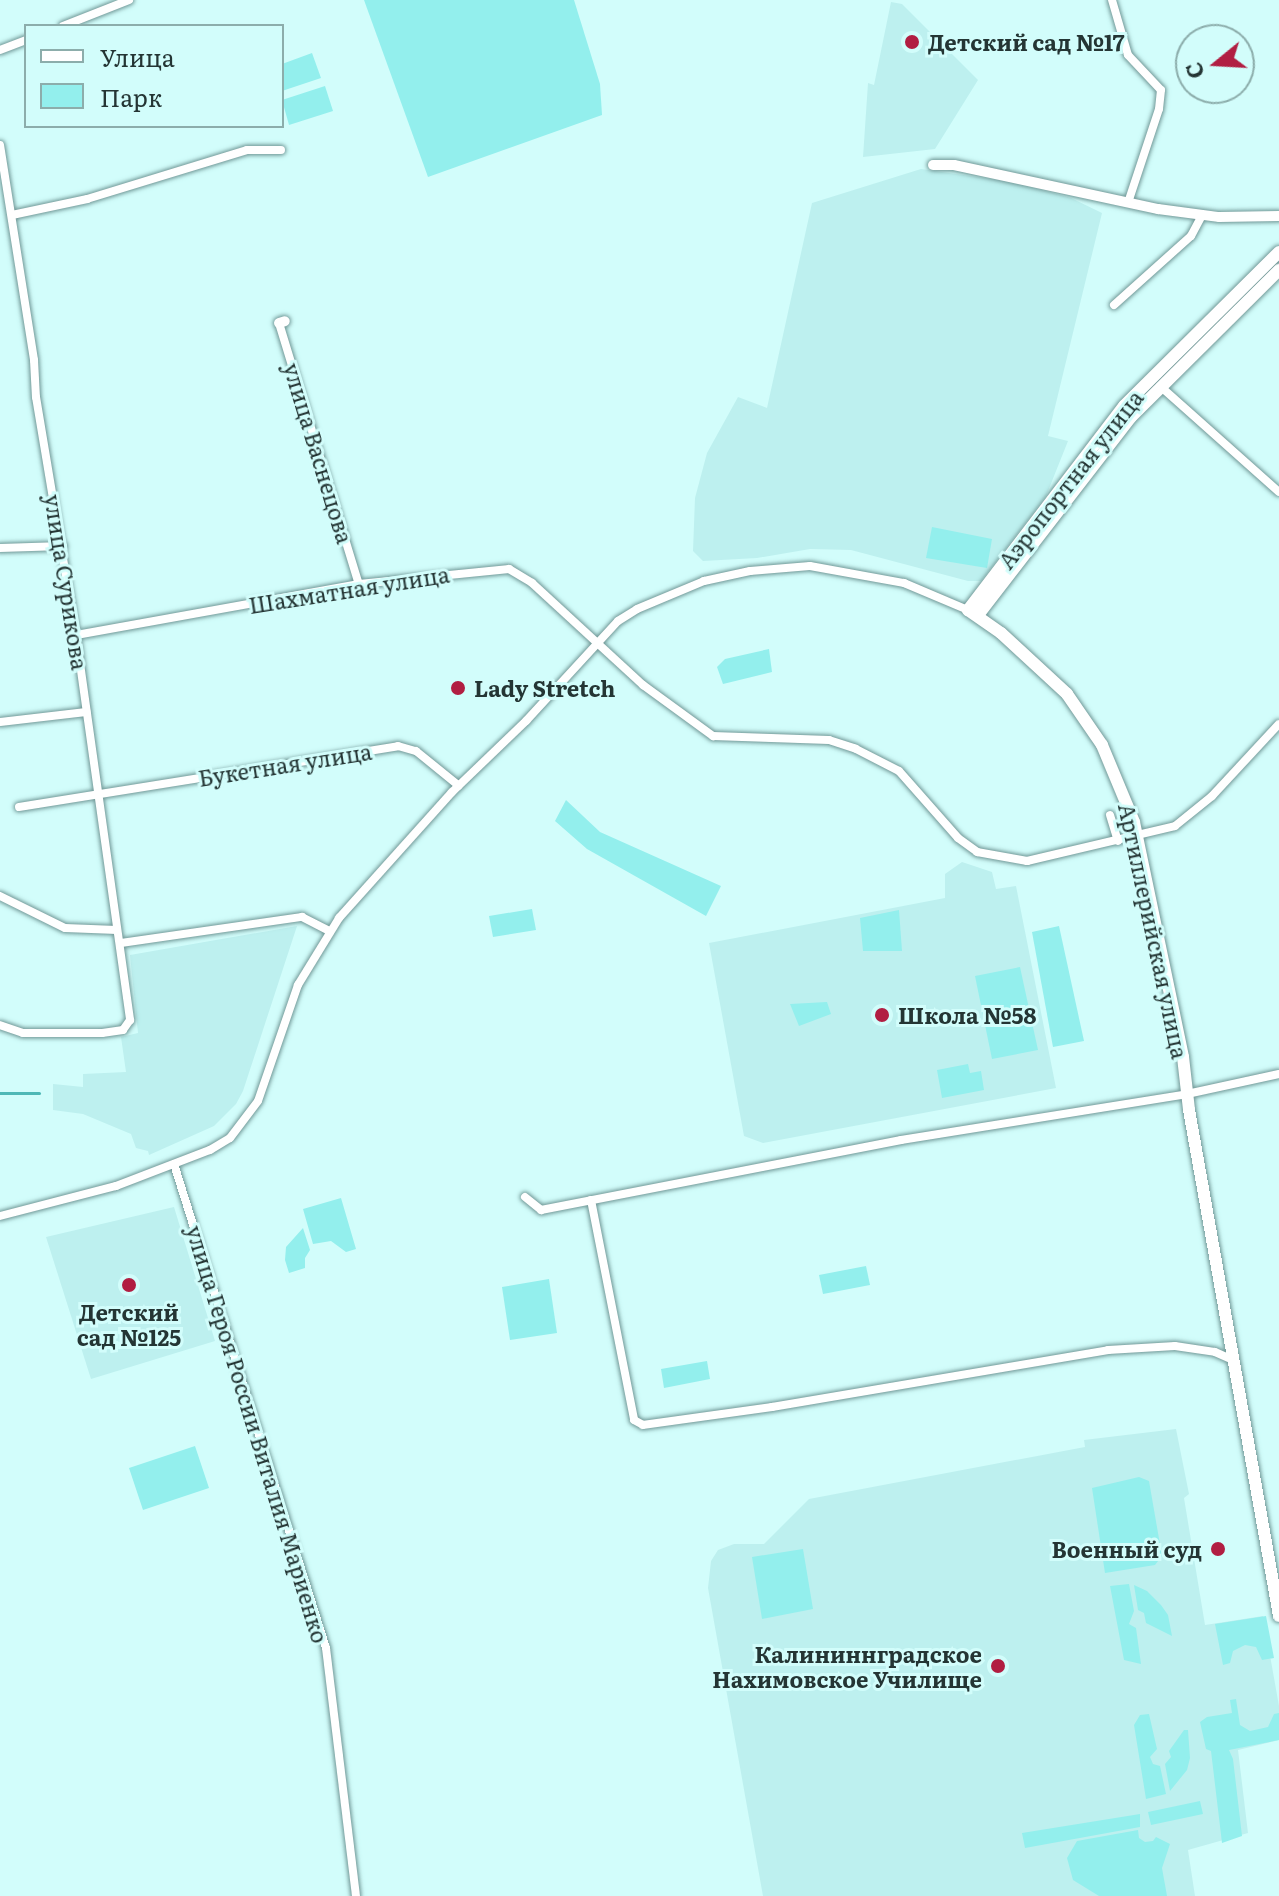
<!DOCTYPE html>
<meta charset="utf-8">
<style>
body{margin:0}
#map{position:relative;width:1279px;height:1896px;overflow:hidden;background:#d2fdfb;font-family:Literata,serif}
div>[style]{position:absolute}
.built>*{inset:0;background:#bdf0ef}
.green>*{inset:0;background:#93efed}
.stream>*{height:3px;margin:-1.5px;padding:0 1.5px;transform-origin:1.5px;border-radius:1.5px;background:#4eb8b6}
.roads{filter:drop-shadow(0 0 2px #719897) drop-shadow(0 0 2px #719897)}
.minor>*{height:8px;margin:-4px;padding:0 4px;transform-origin:4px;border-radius:4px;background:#fff}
.tertiary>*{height:10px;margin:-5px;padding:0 5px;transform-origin:5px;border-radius:5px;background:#fff}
.secondary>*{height:12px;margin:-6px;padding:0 6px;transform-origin:6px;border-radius:6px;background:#fff}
.dots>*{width:22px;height:22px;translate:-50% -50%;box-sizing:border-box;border:4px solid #d2fdfb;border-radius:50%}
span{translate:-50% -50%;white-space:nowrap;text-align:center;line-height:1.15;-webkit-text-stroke:6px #d2fdfb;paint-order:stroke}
.poi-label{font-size:22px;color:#243534;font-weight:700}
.left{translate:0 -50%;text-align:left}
.right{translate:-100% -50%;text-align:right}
.street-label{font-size:22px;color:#243534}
.legend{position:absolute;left:24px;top:24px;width:260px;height:104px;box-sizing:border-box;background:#d2fdfb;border:2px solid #8cadab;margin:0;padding:10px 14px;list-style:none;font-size:24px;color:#243534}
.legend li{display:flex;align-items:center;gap:16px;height:40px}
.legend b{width:40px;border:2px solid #8cadab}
.north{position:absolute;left:1175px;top:24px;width:80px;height:80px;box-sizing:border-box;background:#d2fdfb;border:2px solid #8cadab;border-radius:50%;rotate:252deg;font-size:22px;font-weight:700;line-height:32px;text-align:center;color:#243534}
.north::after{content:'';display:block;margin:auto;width:28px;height:36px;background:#b11e42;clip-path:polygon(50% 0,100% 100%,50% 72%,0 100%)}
</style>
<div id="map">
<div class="built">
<i style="clip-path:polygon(891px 2px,902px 4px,978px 80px,935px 149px,863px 157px,868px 83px,874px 85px)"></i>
<i style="clip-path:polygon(921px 169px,1012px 182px,1071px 198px,1102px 213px,1048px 436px,1068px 441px,1046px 496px,981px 581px,968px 581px,851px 550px,810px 549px,757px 558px,703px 561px,693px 551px,695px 498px,707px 453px,738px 397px,767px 408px,812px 203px)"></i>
<i style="clip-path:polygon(962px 862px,992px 872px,996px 889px,1016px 886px,1056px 1088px,763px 1143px,744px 1136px,709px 943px,945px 898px,945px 874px)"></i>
<i style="clip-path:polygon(297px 926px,243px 1091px,236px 1104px,214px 1126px,149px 1155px,148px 1151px,136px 1148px,131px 1134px,83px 1114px,53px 1110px,53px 1084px,83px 1087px,83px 1074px,126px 1072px,121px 1037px,138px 1033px,130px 955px)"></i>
<i style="clip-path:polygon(174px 1207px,215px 1341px,91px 1379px,46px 1237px)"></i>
<i style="clip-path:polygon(1176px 1429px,1189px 1494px,1184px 1498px,1205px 1625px,1263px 1616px,1279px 1706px,1279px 1740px,1238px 1750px,1248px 1833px,1188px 1850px,1195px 1896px,763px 1896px,708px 1588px,711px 1561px,718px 1550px,734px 1544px,764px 1544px,809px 1499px,1085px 1447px,1084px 1440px)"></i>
</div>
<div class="green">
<i style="clip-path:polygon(364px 0,574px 0,600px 84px,602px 115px,428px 177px)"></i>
<i style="clip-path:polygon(312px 53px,321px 78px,282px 91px,282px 64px)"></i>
<i style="clip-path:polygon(325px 86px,333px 111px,289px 125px,282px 100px)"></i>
<i style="clip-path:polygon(932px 527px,992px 539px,987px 568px,926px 558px)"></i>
<i style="clip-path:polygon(769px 649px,772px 672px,723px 684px,717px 667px,725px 659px)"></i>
<i style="clip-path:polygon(566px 800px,600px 832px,721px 886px,706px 916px,587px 849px,555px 821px)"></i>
<i style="clip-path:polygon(532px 909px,536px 930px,493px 937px,489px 916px)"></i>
<i style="clip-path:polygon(899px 910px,902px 951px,863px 951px,860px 918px)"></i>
<i style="clip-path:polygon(1059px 926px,1084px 1041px,1053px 1047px,1032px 932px)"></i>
<i style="clip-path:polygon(1020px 967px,1038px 1050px,992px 1059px,975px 976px)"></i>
<i style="clip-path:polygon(827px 1002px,831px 1014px,799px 1026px,790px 1004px)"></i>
<i style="clip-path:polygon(968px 1064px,970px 1073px,981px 1071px,984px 1090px,942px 1098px,937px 1070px)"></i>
<i style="clip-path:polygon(341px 1198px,356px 1249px,346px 1252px,331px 1241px,313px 1244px,303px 1209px)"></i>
<i style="clip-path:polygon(303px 1228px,310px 1250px,305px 1258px,305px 1268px,289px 1273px,285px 1260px,286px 1247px)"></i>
<i style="clip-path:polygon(866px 1266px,870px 1285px,823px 1294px,819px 1275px)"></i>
<i style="clip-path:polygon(549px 1279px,557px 1333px,510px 1340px,502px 1287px)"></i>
<i style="clip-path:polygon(707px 1361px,710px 1379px,664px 1388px,661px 1369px)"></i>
<i style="clip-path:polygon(195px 1446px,209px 1488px,143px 1510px,129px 1468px)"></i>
<i style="clip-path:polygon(1139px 1477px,1149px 1481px,1162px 1556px,1155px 1565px,1105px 1573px,1092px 1488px)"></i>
<i style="clip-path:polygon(803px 1549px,813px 1609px,762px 1619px,752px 1557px)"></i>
<i style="clip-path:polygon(1129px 1584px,1134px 1611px,1129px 1624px,1136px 1628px,1141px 1664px,1124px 1660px,1110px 1586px)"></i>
<i style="clip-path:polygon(1134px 1585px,1147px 1591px,1161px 1605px,1168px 1615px,1172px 1636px,1146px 1623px,1144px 1613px,1138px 1610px)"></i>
<i style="clip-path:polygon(1266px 1616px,1274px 1658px,1262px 1660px,1256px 1647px,1245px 1645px,1233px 1651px,1230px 1663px,1223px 1665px,1215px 1624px)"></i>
<i style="clip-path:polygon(1236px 1699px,1240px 1725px,1250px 1731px,1268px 1727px,1274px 1714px,1279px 1713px,1279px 1740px,1229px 1750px,1233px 1759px,1242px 1836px,1222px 1843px,1211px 1751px,1206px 1749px,1200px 1722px,1207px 1717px,1232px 1713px,1230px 1700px)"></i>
<i style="clip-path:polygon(1149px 1714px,1157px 1749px,1150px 1757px,1153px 1764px,1160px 1766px,1166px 1794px,1146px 1799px,1134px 1725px,1140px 1715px)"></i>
<i style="clip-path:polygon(1184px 1730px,1188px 1730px,1190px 1758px,1187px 1770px,1170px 1791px,1165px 1764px,1171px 1757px,1169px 1751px)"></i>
<i style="clip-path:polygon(1200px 1801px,1203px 1814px,1151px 1825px,1148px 1812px)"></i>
<i style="clip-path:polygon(1140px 1814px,1140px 1827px,1025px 1848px,1022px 1833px)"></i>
<i style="clip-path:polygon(1138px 1830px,1139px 1838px,1145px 1842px,1153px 1841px,1156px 1837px,1170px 1844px,1162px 1868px,1167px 1896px,1099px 1896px,1073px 1880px,1067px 1858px,1077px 1841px)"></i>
</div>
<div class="stream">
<i style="left:0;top:1093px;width:39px"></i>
</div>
<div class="roads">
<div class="minor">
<i style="left:1112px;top:0;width:57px;rotate:73.8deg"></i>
<i style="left:1128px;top:55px;width:48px;rotate:46.7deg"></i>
<i style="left:1161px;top:90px;width:19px;rotate:96deg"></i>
<i style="left:1159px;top:109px;width:99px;rotate:108.3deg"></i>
<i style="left:63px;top:26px;width:71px;rotate:-21.5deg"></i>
<i style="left:0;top:50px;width:28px;rotate:-21deg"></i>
<i style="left:0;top:145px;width:218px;rotate:81deg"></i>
<i style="left:34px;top:360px;width:37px;rotate:87deg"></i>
<i style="left:36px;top:397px;width:241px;rotate:80.5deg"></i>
<i style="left:76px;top:635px;width:389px;rotate:82deg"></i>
<i style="left:130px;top:1020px;width:12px;rotate:125deg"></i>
<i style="left:123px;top:1030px;width:21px;rotate:172deg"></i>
<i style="left:102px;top:1033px;width:79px;rotate:180deg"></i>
<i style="left:23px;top:1033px;width:24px;rotate:-161deg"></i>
<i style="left:12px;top:215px;width:77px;rotate:-12deg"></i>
<i style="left:87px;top:199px;width:167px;rotate:-17deg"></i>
<i style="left:247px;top:150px;width:34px"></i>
<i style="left:1114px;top:305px;width:103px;rotate:-41.9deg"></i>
<i style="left:1191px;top:236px;width:24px;rotate:-62deg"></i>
<i style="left:279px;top:323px;width:273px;rotate:73deg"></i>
<i style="left:1160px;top:386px;width:159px;rotate:41.7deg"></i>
<i style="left:0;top:548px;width:63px;rotate:-1.8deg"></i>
<i style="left:76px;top:635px;width:288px;rotate:-10.2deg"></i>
<i style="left:359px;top:584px;width:151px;rotate:-5.7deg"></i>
<i style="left:509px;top:569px;width:27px;rotate:31deg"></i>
<i style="left:532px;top:583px;width:151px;rotate:42.6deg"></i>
<i style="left:643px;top:685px;width:87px;rotate:36.1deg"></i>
<i style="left:713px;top:736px;width:116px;rotate:2deg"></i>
<i style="left:829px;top:740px;width:28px;rotate:18deg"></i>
<i style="left:856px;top:749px;width:48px;rotate:27.1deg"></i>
<i style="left:899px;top:771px;width:89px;rotate:48.6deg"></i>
<i style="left:958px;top:838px;width:24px;rotate:36deg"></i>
<i style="left:977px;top:852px;width:51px;rotate:10.2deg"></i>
<i style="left:1027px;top:861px;width:152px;rotate:-13.3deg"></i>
<i style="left:1175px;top:826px;width:48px;rotate:-39deg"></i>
<i style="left:1212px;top:796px;width:98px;rotate:-47.1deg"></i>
<i style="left:0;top:722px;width:87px;rotate:-6.6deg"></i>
<i style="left:19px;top:807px;width:384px;rotate:-9.1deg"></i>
<i style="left:398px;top:746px;width:19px;rotate:16deg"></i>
<i style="left:416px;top:751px;width:55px;rotate:39.1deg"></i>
<i style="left:1110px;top:815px;width:27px;rotate:73deg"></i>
<i style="left:0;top:896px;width:72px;rotate:26.2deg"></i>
<i style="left:65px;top:928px;width:52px;rotate:2.2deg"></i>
<i style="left:121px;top:943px;width:183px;rotate:-8.2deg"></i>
<i style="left:302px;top:917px;width:31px;rotate:27deg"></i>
<i style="left:174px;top:1164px;width:507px;rotate:72.57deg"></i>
<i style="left:326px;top:1648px;width:250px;rotate:83.1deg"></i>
<i style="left:525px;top:1197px;width:21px;rotate:39deg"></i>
<i style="left:541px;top:1210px;width:367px;rotate:-11deg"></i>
<i style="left:901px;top:1140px;width:290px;rotate:-9.1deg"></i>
<i style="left:1187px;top:1094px;width:94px;rotate:-12.3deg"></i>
<i style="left:591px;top:1200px;width:224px;rotate:78.9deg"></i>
<i style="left:634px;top:1420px;width:10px;rotate:29deg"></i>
<i style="left:643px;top:1425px;width:130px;rotate:-7.9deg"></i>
<i style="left:772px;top:1407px;width:341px;rotate:-9.6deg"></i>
<i style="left:1108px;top:1350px;width:67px;rotate:-3.4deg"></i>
<i style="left:1175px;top:1346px;width:40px;rotate:8.5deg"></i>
<i style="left:1215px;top:1352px;width:20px;rotate:24deg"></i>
<i style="left:0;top:1216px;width:120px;rotate:-14.5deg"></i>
<i style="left:116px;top:1186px;width:101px;rotate:-21deg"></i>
<i style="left:210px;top:1150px;width:23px;rotate:-31deg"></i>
<i style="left:230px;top:1138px;width:46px;rotate:-52.9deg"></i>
<i style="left:258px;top:1101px;width:123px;rotate:-71deg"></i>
<i style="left:298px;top:985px;width:79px;rotate:-58.5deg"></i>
<i style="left:339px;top:918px;width:169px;rotate:-48.1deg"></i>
<i style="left:452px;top:792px;width:103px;rotate:-43.8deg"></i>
<i style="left:526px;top:721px;width:136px;rotate:-47.4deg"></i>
<i style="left:618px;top:621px;width:22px;rotate:-32deg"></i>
<i style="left:637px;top:609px;width:73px;rotate:-22.7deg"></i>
<i style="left:704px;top:581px;width:47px;rotate:-12.3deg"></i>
<i style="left:750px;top:571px;width:60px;rotate:-4.8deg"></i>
<i style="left:810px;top:566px;width:96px;rotate:10.3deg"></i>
<i style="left:904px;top:583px;width:69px;rotate:22.9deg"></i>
</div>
<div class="tertiary">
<i style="left:933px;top:165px;width:21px"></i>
<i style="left:954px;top:165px;width:209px;rotate:12.2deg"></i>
<i style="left:1158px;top:209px;width:62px;rotate:7.5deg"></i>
<i style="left:1219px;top:217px;width:60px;rotate:-1deg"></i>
<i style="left:279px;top:323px;width:6px;rotate:-18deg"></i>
</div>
<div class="secondary">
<i style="left:1279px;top:252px;width:218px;rotate:135.2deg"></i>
<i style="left:1124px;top:406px;width:257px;rotate:127.4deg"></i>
<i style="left:968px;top:610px;width:40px;rotate:34.9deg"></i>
<i style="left:1001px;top:633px;width:90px;rotate:42.7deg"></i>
<i style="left:1067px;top:694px;width:62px;rotate:55.5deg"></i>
<i style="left:1102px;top:745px;width:83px;rotate:67.4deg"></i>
<i style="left:1134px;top:822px;width:240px;rotate:78.2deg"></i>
<i style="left:1183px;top:1057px;width:53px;rotate:83.5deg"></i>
<i style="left:1189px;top:1110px;width:514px;rotate:79.91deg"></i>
<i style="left:978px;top:615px;width:250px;rotate:-52.3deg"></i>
<i style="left:1131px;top:417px;width:209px;rotate:-44.8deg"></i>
</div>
</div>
<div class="dots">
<i style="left:912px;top:42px;background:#b11e42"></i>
<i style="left:458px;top:688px;background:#b11e42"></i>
<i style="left:882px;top:1015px;background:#b11e42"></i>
<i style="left:129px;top:1285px;background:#b11e42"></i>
<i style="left:1218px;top:1549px;background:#b11e42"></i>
<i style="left:998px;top:1666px;background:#b11e42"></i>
</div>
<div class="poi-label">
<span class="left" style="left:928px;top:42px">Детский сад №17</span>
<span class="left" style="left:474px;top:688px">Lady Stretch</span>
<span class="left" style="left:898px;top:1015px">Школа №58</span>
<span style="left:129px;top:1324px">Детский<br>сад №125</span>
<span class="right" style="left:1202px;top:1549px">Военный суд</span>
<span class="right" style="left:982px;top:1666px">Калининнградское<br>Нахимовское Училище</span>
</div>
<div class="street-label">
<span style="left:319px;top:453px;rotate:73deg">улица Васнецова</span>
<span style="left:1070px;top:479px;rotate:-52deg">Аэропортная улица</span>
<span style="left:67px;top:582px;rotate:81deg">улица Сурикова</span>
<span style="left:349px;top:589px;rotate:-9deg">Шахматная улица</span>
<span style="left:285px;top:764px;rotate:-9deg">Букетная улица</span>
<span style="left:1154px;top:931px;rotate:78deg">Артиллерийская улица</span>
<span style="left:258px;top:1434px;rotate:73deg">улица Героя России Виталия Мариенко</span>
</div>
<ul class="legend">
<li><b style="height:10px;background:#fff"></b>Улица</li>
<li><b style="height:22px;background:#93efed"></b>Парк</li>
</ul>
<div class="north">С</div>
</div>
